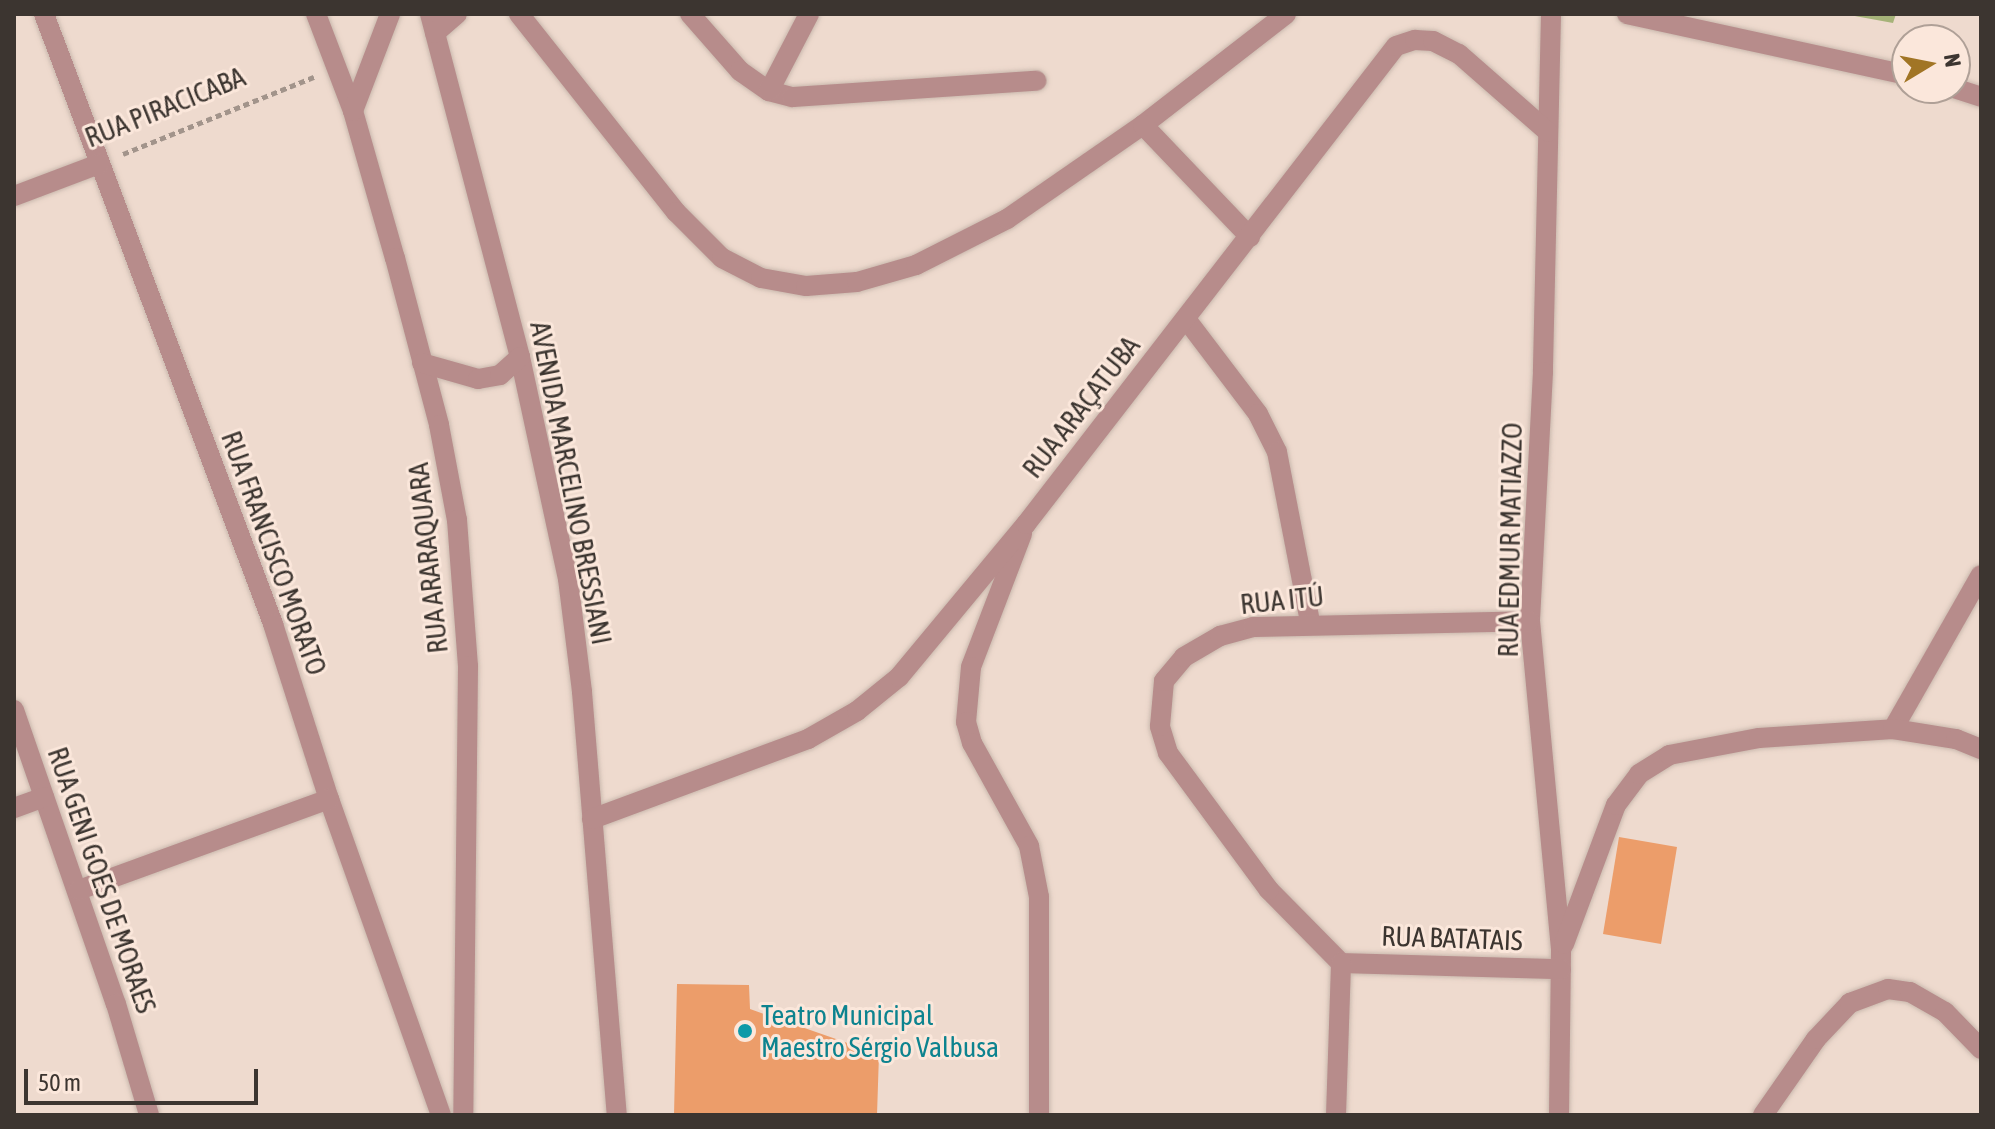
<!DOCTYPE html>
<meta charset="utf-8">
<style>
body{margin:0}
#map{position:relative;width:1995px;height:1129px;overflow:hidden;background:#eedace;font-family:"Asap Condensed",sans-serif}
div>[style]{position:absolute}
.green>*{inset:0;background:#a6b379}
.building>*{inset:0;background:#ec9d6a}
.path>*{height:5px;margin-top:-2.5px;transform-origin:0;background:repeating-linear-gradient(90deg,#a2948b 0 6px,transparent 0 10px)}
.roads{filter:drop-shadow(0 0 2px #cab9ae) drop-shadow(0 0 2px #cab9ae)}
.minor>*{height:20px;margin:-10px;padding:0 10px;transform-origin:10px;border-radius:10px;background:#b78c8b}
.dots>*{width:22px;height:22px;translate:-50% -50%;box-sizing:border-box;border:4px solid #fbe7db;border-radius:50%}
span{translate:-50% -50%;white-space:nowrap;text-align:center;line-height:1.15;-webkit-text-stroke:6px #fbe7db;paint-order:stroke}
.street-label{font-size:28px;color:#3c3530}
.culture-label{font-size:28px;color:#0d838f}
.left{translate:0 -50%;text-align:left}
.frame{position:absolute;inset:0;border:16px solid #3c3530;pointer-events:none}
.north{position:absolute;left:1891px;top:24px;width:80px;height:80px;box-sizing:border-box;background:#fbe7db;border:2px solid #afa097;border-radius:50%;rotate:80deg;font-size:22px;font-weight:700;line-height:32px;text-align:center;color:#3c3530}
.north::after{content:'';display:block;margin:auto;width:28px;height:36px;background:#a17525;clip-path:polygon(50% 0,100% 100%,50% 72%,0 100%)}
.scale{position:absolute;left:24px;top:1069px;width:234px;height:36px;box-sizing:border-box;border:4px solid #3c3530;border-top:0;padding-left:10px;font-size:24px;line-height:28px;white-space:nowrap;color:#3c3530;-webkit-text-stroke:6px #fbe7db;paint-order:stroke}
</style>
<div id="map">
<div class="green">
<i style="clip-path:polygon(1844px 14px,1896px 14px,1893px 23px)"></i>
</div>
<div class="building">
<i style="clip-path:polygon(1619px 837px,1677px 847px,1661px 944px,1603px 934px)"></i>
<i style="clip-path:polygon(677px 984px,749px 985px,750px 1009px,879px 1054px,877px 1115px,674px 1115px)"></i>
</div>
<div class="path">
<i style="left:123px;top:154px;width:206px;rotate:-22deg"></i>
</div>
<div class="roads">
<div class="minor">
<i style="left:44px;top:14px;width:652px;rotate:69.42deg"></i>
<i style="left:273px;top:624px;width:184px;rotate:72.3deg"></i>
<i style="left:329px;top:799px;width:335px;rotate:70.5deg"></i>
<i style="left:316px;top:14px;width:104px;rotate:69.1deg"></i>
<i style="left:353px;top:111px;width:153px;rotate:74.1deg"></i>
<i style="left:395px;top:258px;width:173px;rotate:75.2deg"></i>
<i style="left:439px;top:425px;width:97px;rotate:79.3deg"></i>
<i style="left:457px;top:520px;width:146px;rotate:85.7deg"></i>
<i style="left:468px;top:666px;width:449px;rotate:90.6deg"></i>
<i style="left:430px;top:14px;width:355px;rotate:75.3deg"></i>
<i style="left:520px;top:357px;width:227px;rotate:77.8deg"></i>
<i style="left:568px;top:579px;width:114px;rotate:82.9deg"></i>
<i style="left:582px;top:692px;width:424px;rotate:85.3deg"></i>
<i style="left:519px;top:14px;width:253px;rotate:51.6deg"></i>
<i style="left:676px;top:212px;width:65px;rotate:45deg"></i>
<i style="left:722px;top:258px;width:44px;rotate:27.1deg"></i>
<i style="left:761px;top:278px;width:46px;rotate:10.1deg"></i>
<i style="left:806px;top:286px;width:51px;rotate:-4.5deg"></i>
<i style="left:857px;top:282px;width:61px;rotate:-16.1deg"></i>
<i style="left:916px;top:265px;width:102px;rotate:-26.8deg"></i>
<i style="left:1007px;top:219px;width:165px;rotate:-34.7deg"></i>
<i style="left:1143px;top:125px;width:181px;rotate:-37.8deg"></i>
<i style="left:690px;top:14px;width:76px;rotate:48.7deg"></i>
<i style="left:740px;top:71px;width:35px;rotate:35deg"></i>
<i style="left:769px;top:91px;width:24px;rotate:15deg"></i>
<i style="left:792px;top:97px;width:245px;rotate:-3.8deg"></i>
<i style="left:1551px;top:14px;width:358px;rotate:91.3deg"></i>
<i style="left:1543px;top:372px;width:249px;rotate:93deg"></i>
<i style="left:1530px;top:621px;width:332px;rotate:84.6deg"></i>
<i style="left:1561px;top:952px;width:163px;rotate:90.7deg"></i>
<i style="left:1627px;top:14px;width:287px;rotate:12.3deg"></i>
<i style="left:435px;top:33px;width:29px;rotate:-41deg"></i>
<i style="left:1954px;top:88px;width:28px;rotate:18deg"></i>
<i style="left:769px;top:91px;width:87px;rotate:-62.5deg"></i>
<i style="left:353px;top:111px;width:104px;rotate:-69.1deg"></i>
<i style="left:1143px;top:125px;width:155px;rotate:46.3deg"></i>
<i style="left:14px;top:196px;width:91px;rotate:-20.6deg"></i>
<i style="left:1186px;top:319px;width:119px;rotate:52.8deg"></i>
<i style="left:1258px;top:414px;width:42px;rotate:63.4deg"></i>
<i style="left:1277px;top:452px;width:173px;rotate:79deg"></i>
<i style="left:422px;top:363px;width:58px;rotate:15.9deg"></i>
<i style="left:478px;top:379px;width:22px;rotate:-10deg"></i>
<i style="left:500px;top:375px;width:27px;rotate:-42deg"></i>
<i style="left:1022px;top:534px;width:142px;rotate:111deg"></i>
<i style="left:971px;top:667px;width:55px;rotate:95.2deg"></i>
<i style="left:966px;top:722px;width:22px;rotate:74deg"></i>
<i style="left:972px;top:743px;width:118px;rotate:61deg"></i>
<i style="left:1029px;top:846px;width:52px;rotate:78.9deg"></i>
<i style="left:1039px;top:897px;width:218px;rotate:90deg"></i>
<i style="left:14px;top:710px;width:311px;rotate:70.9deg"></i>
<i style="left:116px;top:1004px;width:116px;rotate:73.4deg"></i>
<i style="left:1893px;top:729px;width:177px;rotate:-60.3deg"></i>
<i style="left:14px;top:808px;width:32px;rotate:-20deg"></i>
<i style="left:592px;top:819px;width:230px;rotate:-20.3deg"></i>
<i style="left:808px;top:739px;width:56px;rotate:-29.7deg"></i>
<i style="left:857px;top:711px;width:54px;rotate:-39deg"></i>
<i style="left:899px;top:677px;width:199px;rotate:-50.3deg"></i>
<i style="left:1026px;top:524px;width:604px;rotate:-52.26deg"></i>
<i style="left:1396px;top:46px;width:20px;rotate:-18deg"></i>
<i style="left:1415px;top:40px;width:18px;rotate:3deg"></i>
<i style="left:1433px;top:41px;width:29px;rotate:27deg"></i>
<i style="left:1459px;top:54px;width:118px;rotate:41.2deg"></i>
<i style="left:79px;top:890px;width:266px;rotate:-20deg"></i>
<i style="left:1564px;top:944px;width:148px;rotate:-69.5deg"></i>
<i style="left:1616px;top:805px;width:39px;rotate:-53deg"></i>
<i style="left:1639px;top:774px;width:36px;rotate:-32deg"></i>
<i style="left:1669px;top:755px;width:92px;rotate:-10.7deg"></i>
<i style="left:1759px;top:738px;width:134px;rotate:-3.8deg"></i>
<i style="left:1893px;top:729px;width:64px;rotate:9deg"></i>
<i style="left:1956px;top:739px;width:27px;rotate:22deg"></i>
<i style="left:1341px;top:963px;width:103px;rotate:-134.6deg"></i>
<i style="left:1269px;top:890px;width:170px;rotate:-126.4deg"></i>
<i style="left:1168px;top:753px;width:28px;rotate:-107deg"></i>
<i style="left:1160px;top:726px;width:45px;rotate:-84.9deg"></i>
<i style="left:1164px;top:681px;width:31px;rotate:-50deg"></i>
<i style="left:1184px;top:657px;width:42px;rotate:-30.3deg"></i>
<i style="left:1220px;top:636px;width:34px;rotate:-15deg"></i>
<i style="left:1253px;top:627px;width:277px;rotate:-1.2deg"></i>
<i style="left:1341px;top:963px;width:220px;rotate:1.6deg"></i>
<i style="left:1336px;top:1115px;width:152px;rotate:-88.1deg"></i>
<i style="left:1763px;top:1115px;width:93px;rotate:-55.1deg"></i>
<i style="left:1816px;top:1039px;width:50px;rotate:-46.6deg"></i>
<i style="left:1850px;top:1003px;width:40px;rotate:-20.2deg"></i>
<i style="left:1888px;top:989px;width:22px;rotate:8deg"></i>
<i style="left:1910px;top:992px;width:40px;rotate:29.7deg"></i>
<i style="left:1945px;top:1012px;width:52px;rotate:45.8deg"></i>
</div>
</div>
<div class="dots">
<i style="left:745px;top:1031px;background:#0f9aa8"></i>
</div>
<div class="street-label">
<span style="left:165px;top:107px;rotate:-22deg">RUA PIRACICABA</span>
<span style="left:1081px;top:407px;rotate:-52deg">RUA ARAÇATUBA</span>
<span style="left:571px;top:483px;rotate:79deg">AVENIDA MARCELINO BRESSIANI</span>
<span style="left:1510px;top:540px;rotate:-89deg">RUA EDMUR MATIAZZO</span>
<span style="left:274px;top:553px;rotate:70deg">RUA FRANCISCO MORATO</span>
<span style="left:428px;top:558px;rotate:-96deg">RUA ARARAQUARA</span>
<span style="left:1282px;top:600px;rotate:-6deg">RUA ITÚ</span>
<span style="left:102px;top:880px;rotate:71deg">RUA GENI GOES DE MORAES</span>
<span style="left:1452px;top:938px;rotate:2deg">RUA BATATAIS</span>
</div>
<div class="culture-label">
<span class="left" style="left:761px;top:1031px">Teatro Municipal<br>Maestro Sérgio Valbusa</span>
</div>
<div class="frame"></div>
<div class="north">N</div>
<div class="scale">50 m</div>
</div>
